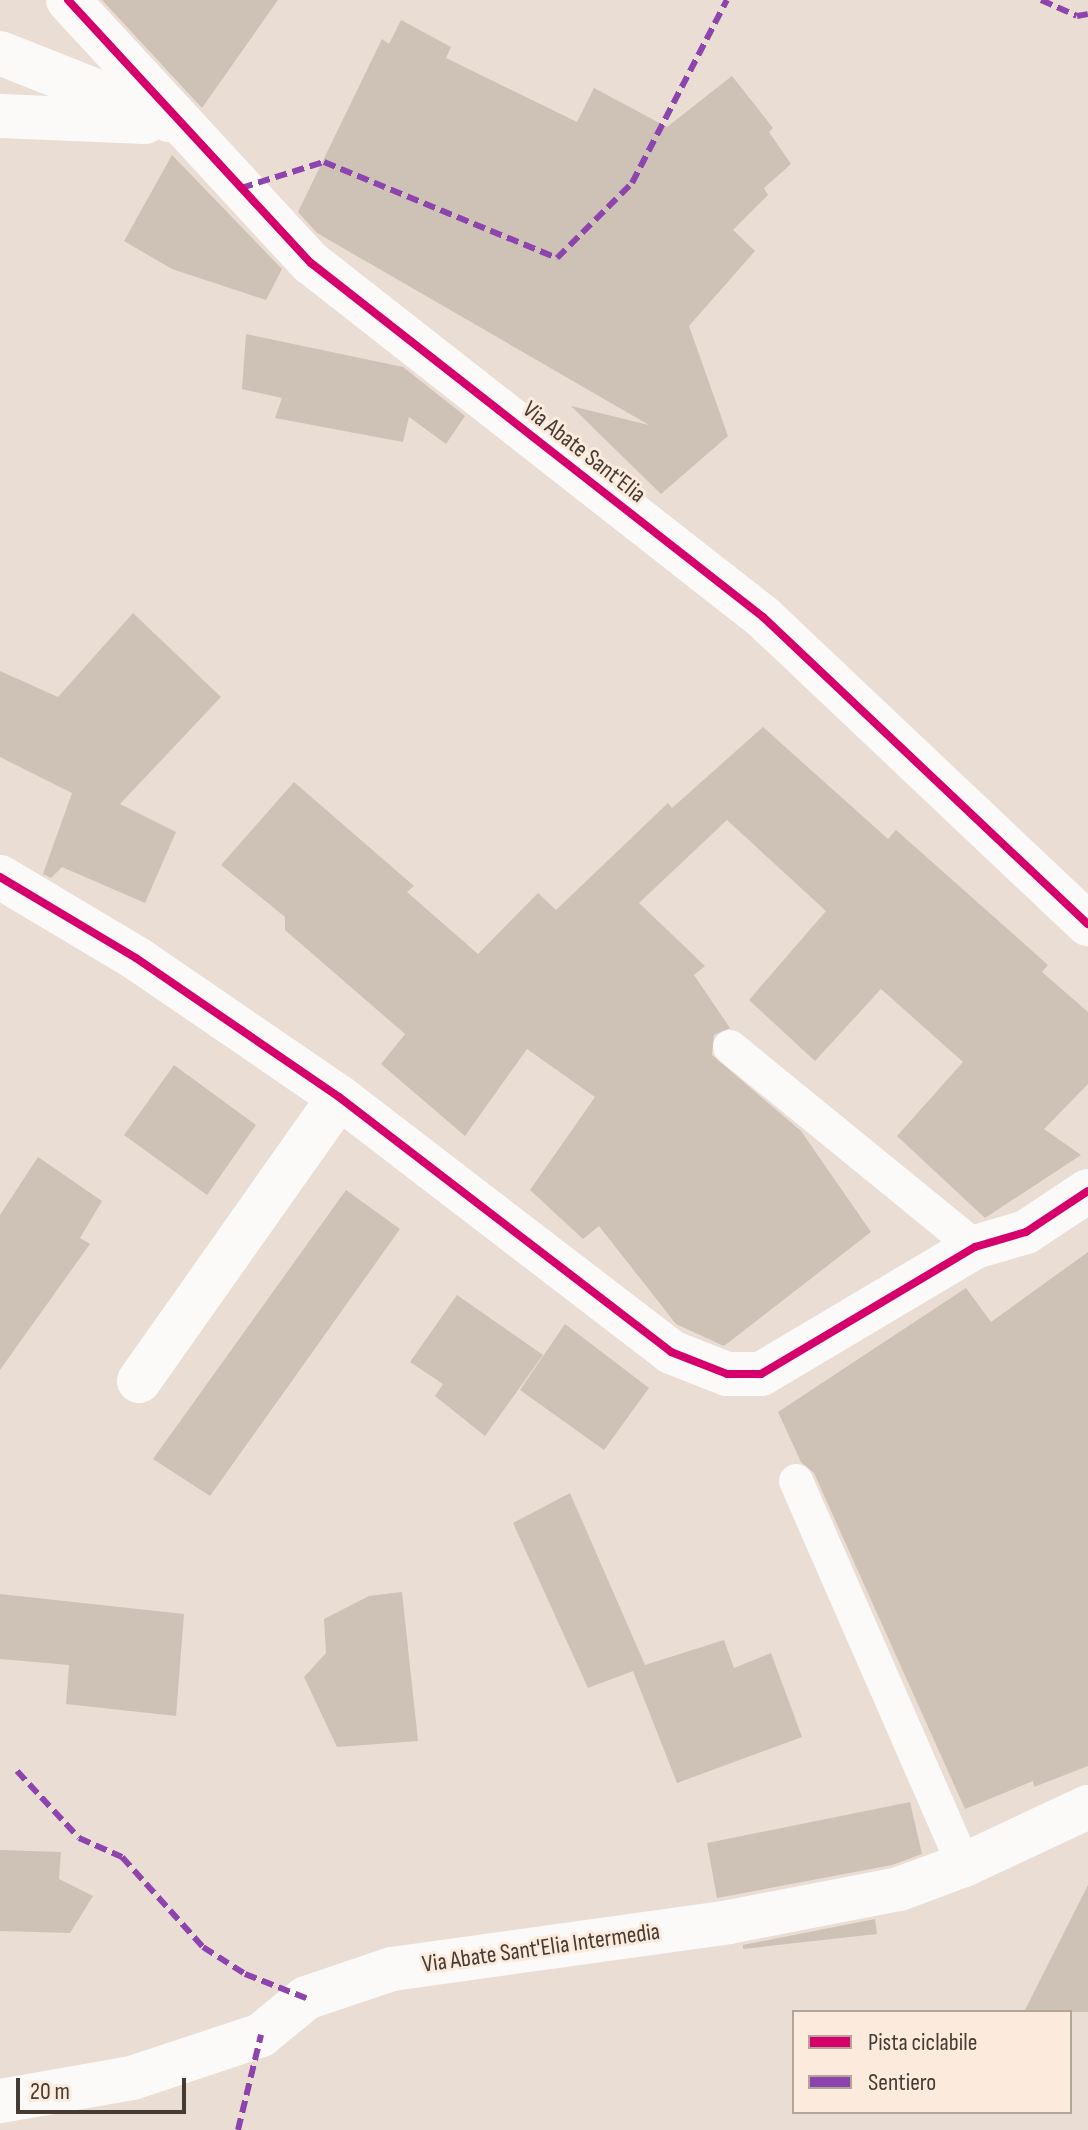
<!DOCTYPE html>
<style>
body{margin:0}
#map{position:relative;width:1088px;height:2130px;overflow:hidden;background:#eaddd4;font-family:"Sofia Sans Condensed",sans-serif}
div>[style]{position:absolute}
.building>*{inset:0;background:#cec2b7}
.service>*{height:34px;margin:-17px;padding:0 17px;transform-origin:17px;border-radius:17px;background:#fcfaf9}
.minor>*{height:44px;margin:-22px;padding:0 22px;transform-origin:22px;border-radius:22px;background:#fcfaf9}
.quiet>*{height:6px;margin-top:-3px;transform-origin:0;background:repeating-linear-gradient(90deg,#8e44ad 0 12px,transparent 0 18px)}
.cycleway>*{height:8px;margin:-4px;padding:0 4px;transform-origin:4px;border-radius:4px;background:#d6006c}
span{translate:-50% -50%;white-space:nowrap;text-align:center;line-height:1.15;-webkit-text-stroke:6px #fcebdd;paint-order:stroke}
.street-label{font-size:24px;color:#433b34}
.legend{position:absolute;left:792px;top:2010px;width:280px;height:104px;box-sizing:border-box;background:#fcebdd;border:2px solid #b2a599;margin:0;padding:10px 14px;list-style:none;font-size:24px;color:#433b34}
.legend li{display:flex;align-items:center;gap:16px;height:40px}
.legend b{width:40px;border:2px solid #b2a599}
.scale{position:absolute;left:16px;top:2078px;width:170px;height:36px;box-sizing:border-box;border:4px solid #433b34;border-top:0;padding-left:10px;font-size:24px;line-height:28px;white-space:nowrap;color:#433b34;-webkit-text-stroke:6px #fcebdd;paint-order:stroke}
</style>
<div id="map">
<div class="building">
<i style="clip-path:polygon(102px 0,278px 0,202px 108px)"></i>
<i style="clip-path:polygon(401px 20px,451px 47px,446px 58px,577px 122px,594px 88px,667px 127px,732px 76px,773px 128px,769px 132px,791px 164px,764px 188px,768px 195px,733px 230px,755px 251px,689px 326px,728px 436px,661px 494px,571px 406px,649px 425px,317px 233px,298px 212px,382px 39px,389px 44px)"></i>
<i style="clip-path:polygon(172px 155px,282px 269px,266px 300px,172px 269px,124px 241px)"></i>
<i style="clip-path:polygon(246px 334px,403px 367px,465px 416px,446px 444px,409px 417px,403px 442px,275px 418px,282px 398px,242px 389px)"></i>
<i style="clip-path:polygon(133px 613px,221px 697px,120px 804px,176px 832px,145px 903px,62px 867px,51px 878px,43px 874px,72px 793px,0 757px,0 671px,58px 697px)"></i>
<i style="clip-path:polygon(763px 727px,888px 839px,896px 830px,1048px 965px,1042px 972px,1088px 1012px,1088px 1084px,1044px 1129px,1081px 1155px,985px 1218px,897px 1136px,963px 1062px,881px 989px,815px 1061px,749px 1000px,826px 911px,727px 820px,639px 903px,705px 966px,694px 975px,730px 1028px,714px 1035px,712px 1055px,801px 1131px,871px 1232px,724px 1346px,676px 1324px,599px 1226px,583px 1239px,530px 1190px,595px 1097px,527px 1049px,465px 1136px,381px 1064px,405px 1034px,285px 930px,285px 917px,221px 865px,294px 782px,414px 886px,407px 892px,478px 954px,538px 893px,556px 910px,668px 803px,672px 808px)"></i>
<i style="clip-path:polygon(174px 1065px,256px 1125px,207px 1195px,124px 1135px)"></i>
<i style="clip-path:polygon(38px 1157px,102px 1201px,80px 1238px,90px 1244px,0 1370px,0 1215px)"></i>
<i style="clip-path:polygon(346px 1190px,400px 1229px,210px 1496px,153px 1459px)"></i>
<i style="clip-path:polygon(1088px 1252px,1088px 1766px,1034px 1787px,1033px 1781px,965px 1809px,814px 1473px,801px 1462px,778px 1412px,966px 1288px,991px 1322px)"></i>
<i style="clip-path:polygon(457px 1295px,543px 1355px,485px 1436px,435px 1396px,443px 1384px,410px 1362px)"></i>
<i style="clip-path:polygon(565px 1324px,649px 1388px,604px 1450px,520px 1390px)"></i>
<i style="clip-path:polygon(570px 1493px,645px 1665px,724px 1640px,734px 1668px,771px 1653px,802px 1737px,677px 1783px,633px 1671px,588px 1688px,513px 1523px)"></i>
<i style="clip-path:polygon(402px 1592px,418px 1741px,337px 1747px,304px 1677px,326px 1653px,324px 1619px,369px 1596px)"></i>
<i style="clip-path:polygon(0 1594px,184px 1614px,176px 1716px,66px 1704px,69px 1665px,0 1659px)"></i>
<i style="clip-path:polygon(910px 1802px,922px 1854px,892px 1865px,717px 1898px,707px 1843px)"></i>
<i style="clip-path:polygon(0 1850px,61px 1852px,59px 1879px,93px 1896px,70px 1933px,0 1931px)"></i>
<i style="clip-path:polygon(1088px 1885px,1088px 2012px,1024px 2012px)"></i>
<i style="clip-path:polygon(875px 1919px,877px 1934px,743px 1949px,743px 1945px)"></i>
</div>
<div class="service">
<i style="left:730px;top:1047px;width:316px;rotate:39.2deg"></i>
<i style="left:796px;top:1481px;width:419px;rotate:66.4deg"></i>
</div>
<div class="minor">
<i style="left:68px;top:0;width:358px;rotate:47.3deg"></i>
<i style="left:311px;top:263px;width:574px;rotate:38.07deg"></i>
<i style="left:763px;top:617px;width:447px;rotate:43.4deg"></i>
<i style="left:0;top:53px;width:182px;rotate:21.6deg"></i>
<i style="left:0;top:116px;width:145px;rotate:2.4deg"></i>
<i style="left:0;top:877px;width:158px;rotate:30.8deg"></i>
<i style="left:136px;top:958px;width:246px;rotate:34.4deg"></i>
<i style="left:339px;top:1097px;width:419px;rotate:37.5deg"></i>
<i style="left:671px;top:1352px;width:60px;rotate:21.4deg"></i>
<i style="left:727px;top:1374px;width:34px"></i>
<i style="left:761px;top:1374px;width:249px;rotate:-30.7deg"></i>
<i style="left:975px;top:1247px;width:53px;rotate:-16.4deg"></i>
<i style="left:1026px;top:1232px;width:74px;rotate:-33.5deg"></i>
<i style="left:139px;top:1381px;width:347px;rotate:-54.8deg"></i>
<i style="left:0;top:2101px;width:134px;rotate:-9.9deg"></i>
<i style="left:132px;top:2078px;width:136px;rotate:-18.4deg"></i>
<i style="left:261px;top:2035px;width:58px;rotate:-39.4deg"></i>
<i style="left:306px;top:1998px;width:91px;rotate:-18.6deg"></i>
<i style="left:392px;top:1969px;width:340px;rotate:-7.9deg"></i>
<i style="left:729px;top:1922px;width:173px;rotate:-11deg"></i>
<i style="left:899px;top:1889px;width:69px;rotate:-20.3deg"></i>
<i style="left:964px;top:1865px;width:137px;rotate:-25.1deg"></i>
</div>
<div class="quiet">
<i style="left:1041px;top:0;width:39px;rotate:24deg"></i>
<i style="left:1077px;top:16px;width:11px;rotate:-10deg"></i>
<i style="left:241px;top:188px;width:87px;rotate:-17.4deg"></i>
<i style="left:324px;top:162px;width:252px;rotate:22.4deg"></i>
<i style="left:557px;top:258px;width:106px;rotate:-45deg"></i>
<i style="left:632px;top:183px;width:206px;rotate:-62.6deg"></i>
<i style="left:17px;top:1771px;width:91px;rotate:47.2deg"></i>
<i style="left:79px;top:1838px;width:47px;rotate:23.8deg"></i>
<i style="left:122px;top:1857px;width:121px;rotate:48deg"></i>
<i style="left:203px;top:1947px;width:50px;rotate:32.7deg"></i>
<i style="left:245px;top:1974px;width:66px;rotate:21.5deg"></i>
<i style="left:238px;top:2130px;width:98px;rotate:-76.4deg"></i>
</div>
<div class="cycleway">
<i style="left:68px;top:0;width:358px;rotate:47.3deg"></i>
<i style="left:311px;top:263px;width:574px;rotate:38.07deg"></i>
<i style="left:763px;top:617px;width:447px;rotate:43.4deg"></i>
<i style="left:0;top:877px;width:158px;rotate:30.8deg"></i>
<i style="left:136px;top:958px;width:246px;rotate:34.4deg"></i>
<i style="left:339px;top:1097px;width:419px;rotate:37.5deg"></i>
<i style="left:671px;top:1352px;width:60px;rotate:21.4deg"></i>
<i style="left:727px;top:1374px;width:34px"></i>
<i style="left:761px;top:1374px;width:249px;rotate:-30.7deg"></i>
<i style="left:975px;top:1247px;width:53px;rotate:-16.4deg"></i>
<i style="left:1026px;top:1232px;width:74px;rotate:-33.5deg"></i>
</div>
<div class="street-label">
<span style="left:584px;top:452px;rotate:38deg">Via Abate Sant'Elia</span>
<span style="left:541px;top:1948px;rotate:-8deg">Via Abate Sant'Elia Intermedia</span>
</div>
<ul class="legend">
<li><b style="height:10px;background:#d6006c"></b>Pista ciclabile</li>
<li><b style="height:10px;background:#8e44ad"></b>Sentiero</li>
</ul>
<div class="scale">20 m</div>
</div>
